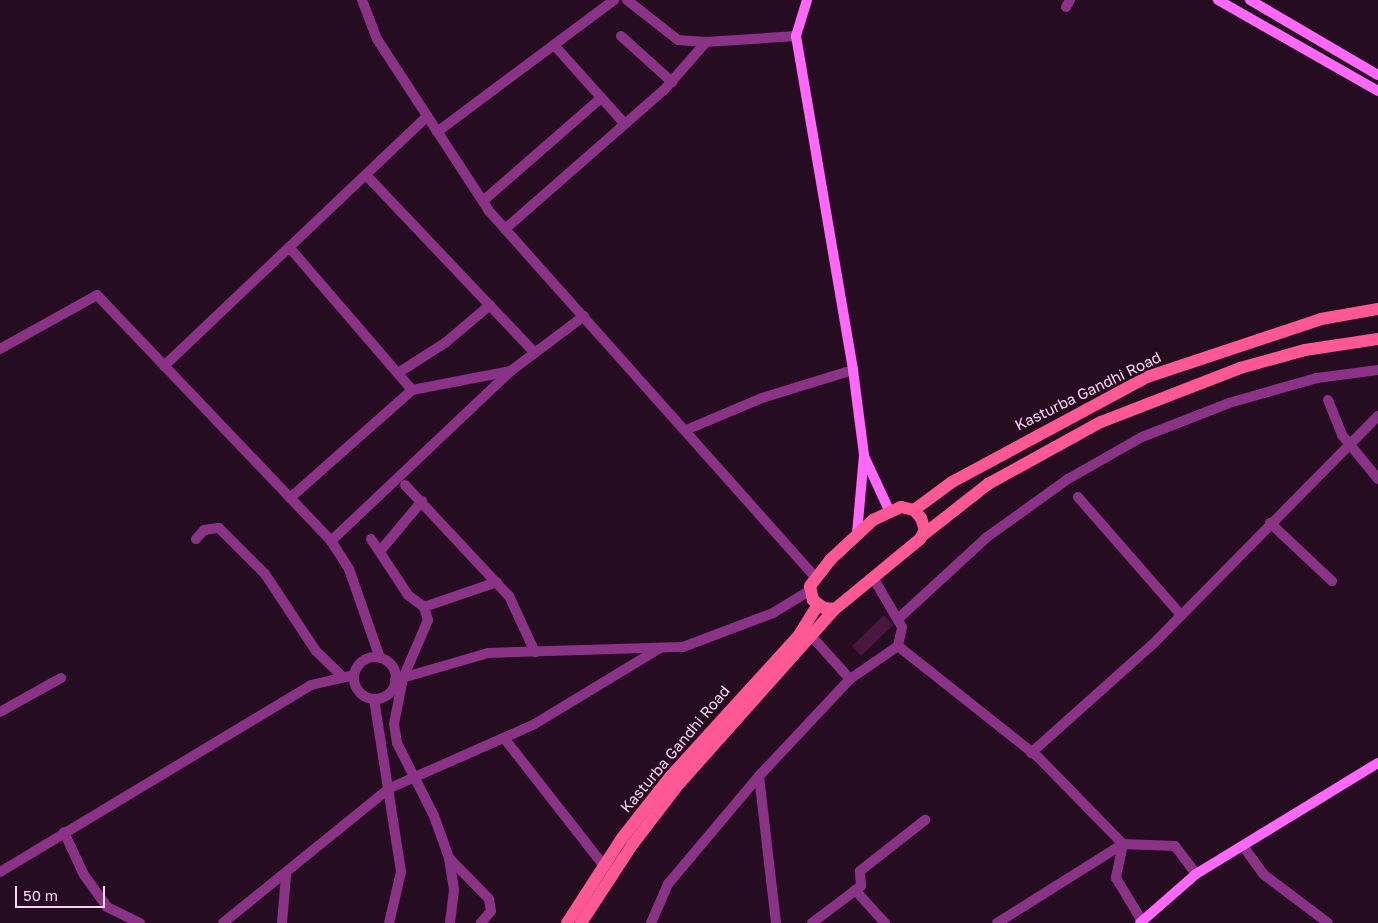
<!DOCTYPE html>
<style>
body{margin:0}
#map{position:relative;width:1378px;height:923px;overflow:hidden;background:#260c21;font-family:"Golos Text",sans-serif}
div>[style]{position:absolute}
.building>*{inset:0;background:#49163e}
.street>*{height:10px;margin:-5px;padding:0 5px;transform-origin:5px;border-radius:5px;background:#8a3285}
.street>.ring{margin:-5px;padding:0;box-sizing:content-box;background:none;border:10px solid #8a3285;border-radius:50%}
.secondary>*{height:10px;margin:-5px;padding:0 5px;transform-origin:5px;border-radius:5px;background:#ff68f9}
.primary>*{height:12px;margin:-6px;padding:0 6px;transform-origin:6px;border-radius:6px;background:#ff5894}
span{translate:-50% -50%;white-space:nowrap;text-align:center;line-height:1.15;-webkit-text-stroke:5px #260c21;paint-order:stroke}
.street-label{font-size:15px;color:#ffd1f9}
.scale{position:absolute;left:15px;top:886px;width:90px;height:22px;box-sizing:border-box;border:2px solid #ffd1f9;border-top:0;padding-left:6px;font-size:15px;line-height:18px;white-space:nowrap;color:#ffd1f9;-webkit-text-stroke:4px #260c21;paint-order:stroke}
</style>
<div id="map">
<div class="building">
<i style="clip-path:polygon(884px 615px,893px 625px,861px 656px,852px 646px)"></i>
</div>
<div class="street">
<i style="left:362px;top:0;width:42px;rotate:69deg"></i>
<i style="left:377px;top:39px;width:205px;rotate:56.9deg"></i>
<i style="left:489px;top:211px;width:490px;rotate:48.3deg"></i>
<i style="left:627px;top:0;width:65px;rotate:38.1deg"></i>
<i style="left:678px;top:40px;width:28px;rotate:4deg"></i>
<i style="left:706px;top:42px;width:90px;rotate:-3.8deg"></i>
<i style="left:1066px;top:7px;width:8px;rotate:-60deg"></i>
<i style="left:621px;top:36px;width:69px;rotate:42deg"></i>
<i style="left:554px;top:45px;width:106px;rotate:48.1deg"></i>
<i style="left:437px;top:132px;width:221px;rotate:-36.7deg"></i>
<i style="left:366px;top:175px;width:245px;rotate:46.5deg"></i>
<i style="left:483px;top:201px;width:157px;rotate:-41.1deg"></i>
<i style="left:505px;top:229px;width:211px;rotate:-41.2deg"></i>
<i style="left:664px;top:90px;width:64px;rotate:-48.8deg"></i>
<i style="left:289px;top:247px;width:189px;rotate:49.3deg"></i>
<i style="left:0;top:349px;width:111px;rotate:-29.1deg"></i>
<i style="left:97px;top:295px;width:340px;rotate:46.4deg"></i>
<i style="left:331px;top:541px;width:33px;rotate:57deg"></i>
<i style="left:349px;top:569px;width:94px;rotate:70.8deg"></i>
<i style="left:164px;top:366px;width:363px;rotate:-43.5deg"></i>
<i style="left:398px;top:373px;width:56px;rotate:-32.6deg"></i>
<i style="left:445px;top:343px;width:59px;rotate:-40.2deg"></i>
<i style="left:1328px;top:400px;width:38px;rotate:68deg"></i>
<i style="left:1342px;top:435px;width:57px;rotate:50.7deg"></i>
<i style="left:686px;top:430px;width:82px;rotate:-22.8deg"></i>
<i style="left:762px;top:398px;width:95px;rotate:-17.1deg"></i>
<i style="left:405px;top:485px;width:152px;rotate:46.9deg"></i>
<i style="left:509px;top:596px;width:62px;rotate:65.1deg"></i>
<i style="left:1078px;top:497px;width:157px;rotate:48.9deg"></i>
<i style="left:290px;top:498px;width:163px;rotate:-41.5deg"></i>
<i style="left:412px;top:390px;width:101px;rotate:-10.9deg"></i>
<i style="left:1270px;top:523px;width:85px;rotate:43.1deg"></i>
<i style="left:196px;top:539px;width:12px;rotate:-48deg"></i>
<i style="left:204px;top:530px;width:15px;rotate:-8deg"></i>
<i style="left:219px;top:528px;width:65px;rotate:45deg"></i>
<i style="left:265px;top:574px;width:92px;rotate:56.5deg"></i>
<i style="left:316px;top:651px;width:36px;rotate:44deg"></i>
<i style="left:371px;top:539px;width:67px;rotate:56.5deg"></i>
<i style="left:408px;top:595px;width:20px;rotate:37deg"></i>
<i style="left:424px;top:607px;width:77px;rotate:-18.9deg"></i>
<i style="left:331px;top:541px;width:249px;rotate:-43.4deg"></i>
<i style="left:512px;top:370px;width:90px;rotate:-36.9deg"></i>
<i style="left:381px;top:550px;width:64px;rotate:-50.1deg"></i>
<i style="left:424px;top:607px;width:14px;rotate:73deg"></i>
<i style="left:428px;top:620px;width:63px;rotate:113.3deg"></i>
<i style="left:403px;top:678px;width:47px;rotate:101.1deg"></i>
<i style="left:394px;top:724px;width:19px;rotate:81deg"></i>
<i style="left:397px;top:743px;width:82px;rotate:63.1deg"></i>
<i style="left:434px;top:816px;width:45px;rotate:70.3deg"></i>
<i style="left:449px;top:858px;width:32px;rotate:81deg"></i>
<i style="left:454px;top:890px;width:33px;rotate:97deg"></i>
<i style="left:899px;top:618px;width:120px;rotate:-42.6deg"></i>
<i style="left:987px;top:537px;width:100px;rotate:-35.6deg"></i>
<i style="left:1068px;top:479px;width:85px;rotate:-29.6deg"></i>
<i style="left:1142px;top:437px;width:93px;rotate:-21.3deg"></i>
<i style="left:1229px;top:403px;width:91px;rotate:-15.9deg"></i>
<i style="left:1317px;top:378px;width:62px;rotate:-7.5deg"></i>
<i style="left:806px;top:630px;width:66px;rotate:48.1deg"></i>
<i style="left:850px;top:679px;width:58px;rotate:-34.5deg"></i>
<i style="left:898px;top:646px;width:19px;rotate:-78deg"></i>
<i style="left:902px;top:627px;width:56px;rotate:-120.3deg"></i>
<i style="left:898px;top:646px;width:177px;rotate:38.4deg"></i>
<i style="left:1037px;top:756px;width:123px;rotate:45.7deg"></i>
<i class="ring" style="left:354px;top:657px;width:32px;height:32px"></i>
<i style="left:395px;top:680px;width:97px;rotate:-16.2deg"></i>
<i style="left:488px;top:653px;width:195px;rotate:-1.8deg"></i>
<i style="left:683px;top:647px;width:96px;rotate:-20.7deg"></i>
<i style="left:773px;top:613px;width:42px;rotate:-31.4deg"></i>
<i style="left:374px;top:699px;width:175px;rotate:81.1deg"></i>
<i style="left:401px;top:872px;width:52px;rotate:103.2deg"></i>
<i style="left:0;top:712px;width:70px;rotate:-29.1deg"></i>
<i style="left:504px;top:738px;width:162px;rotate:52deg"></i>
<i style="left:1031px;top:753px;width:162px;rotate:-41.8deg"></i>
<i style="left:1152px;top:645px;width:322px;rotate:-45.4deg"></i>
<i style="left:759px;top:776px;width:148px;rotate:83.4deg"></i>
<i style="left:64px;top:832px;width:47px;rotate:65.1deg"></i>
<i style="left:84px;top:875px;width:39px;rotate:54deg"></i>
<i style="left:107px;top:907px;width:37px;rotate:26deg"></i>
<i style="left:1123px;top:844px;width:35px;rotate:102deg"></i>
<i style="left:1116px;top:878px;width:50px;rotate:58.8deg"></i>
<i style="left:1243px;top:846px;width:34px;rotate:54deg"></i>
<i style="left:1263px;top:874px;width:81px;rotate:37deg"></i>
<i style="left:449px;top:858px;width:57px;rotate:45.7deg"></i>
<i style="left:489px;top:899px;width:12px;rotate:81deg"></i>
<i style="left:491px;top:911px;width:16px;rotate:130deg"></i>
<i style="left:0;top:872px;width:363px;rotate:-31deg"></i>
<i style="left:311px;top:685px;width:44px;rotate:-13.1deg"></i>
<i style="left:855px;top:890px;width:45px;rotate:47.7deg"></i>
<i style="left:223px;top:923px;width:215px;rotate:-39deg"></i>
<i style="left:390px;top:788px;width:156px;rotate:-23.8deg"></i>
<i style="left:533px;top:725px;width:149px;rotate:-31.2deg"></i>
<i style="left:282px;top:923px;width:47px;rotate:-85.1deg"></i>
<i style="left:651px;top:923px;width:43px;rotate:-66.4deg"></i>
<i style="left:668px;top:884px;width:141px;rotate:-49.9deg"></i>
<i style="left:759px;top:776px;width:133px;rotate:-46.8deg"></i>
<i style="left:812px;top:923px;width:61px;rotate:-37.1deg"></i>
<i style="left:861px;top:886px;width:15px;rotate:-94deg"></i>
<i style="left:860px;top:871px;width:83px;rotate:-38.1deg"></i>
<i style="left:997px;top:923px;width:149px;rotate:-32.1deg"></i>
<i style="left:1123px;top:844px;width:52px;rotate:2.2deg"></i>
<i style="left:1175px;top:846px;width:35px;rotate:53deg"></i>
</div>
<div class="secondary">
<i style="left:807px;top:0;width:38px;rotate:107deg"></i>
<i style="left:796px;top:36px;width:339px;rotate:80.3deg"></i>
<i style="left:853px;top:370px;width:86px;rotate:82.6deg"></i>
<i style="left:864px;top:455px;width:79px;rotate:95.1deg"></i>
<i style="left:1218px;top:0;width:184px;rotate:29.6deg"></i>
<i style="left:1250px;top:0;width:148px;rotate:30.4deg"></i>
<i style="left:864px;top:456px;width:60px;rotate:65.2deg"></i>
<i style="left:1140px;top:923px;width:74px;rotate:-41.2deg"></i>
<i style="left:1196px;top:874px;width:213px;rotate:-31.4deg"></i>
</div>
<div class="primary">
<i style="left:901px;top:507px;width:13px;rotate:13deg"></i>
<i style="left:914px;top:510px;width:11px;rotate:49deg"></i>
<i style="left:921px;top:518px;width:13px;rotate:72deg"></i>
<i style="left:925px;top:530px;width:10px;rotate:119deg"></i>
<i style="left:920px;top:539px;width:110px;rotate:140.5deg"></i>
<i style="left:835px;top:609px;width:11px;rotate:-175deg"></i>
<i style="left:824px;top:608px;width:14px;rotate:-144deg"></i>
<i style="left:813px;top:600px;width:14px;rotate:-102deg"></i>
<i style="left:810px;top:586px;width:33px;rotate:-52deg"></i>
<i style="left:830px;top:560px;width:59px;rotate:-42.9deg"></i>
<i style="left:873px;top:520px;width:31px;rotate:-25deg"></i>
<i style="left:914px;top:510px;width:47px;rotate:-36.4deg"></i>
<i style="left:952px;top:482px;width:221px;rotate:-28.3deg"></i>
<i style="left:1147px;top:377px;width:183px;rotate:-18.4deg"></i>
<i style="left:1321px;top:319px;width:58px;rotate:-10deg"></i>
<i style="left:923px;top:535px;width:83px;rotate:-38.1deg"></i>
<i style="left:988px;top:484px;width:129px;rotate:-28.8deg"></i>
<i style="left:1101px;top:422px;width:149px;rotate:-21.2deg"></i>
<i style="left:1240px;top:368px;width:67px;rotate:-15.5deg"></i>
<i style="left:1305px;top:350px;width:74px;rotate:-8.6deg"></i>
<i style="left:567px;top:923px;width:101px;rotate:-57.1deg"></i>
<i style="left:622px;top:838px;width:76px;rotate:-51.9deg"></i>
<i style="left:669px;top:778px;width:193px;rotate:-47.7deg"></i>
<i style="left:799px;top:635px;width:36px;rotate:-58deg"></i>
<i style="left:581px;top:923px;width:93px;rotate:-56.8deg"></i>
<i style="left:632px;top:845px;width:76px;rotate:-52.5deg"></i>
<i style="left:678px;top:785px;width:236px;rotate:-48.3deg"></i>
</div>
<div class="street-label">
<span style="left:1088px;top:391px;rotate:-26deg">Kasturba Gandhi Road</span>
<span style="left:675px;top:749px;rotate:-50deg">Kasturba Gandhi Road</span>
</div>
<div class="scale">50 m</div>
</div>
